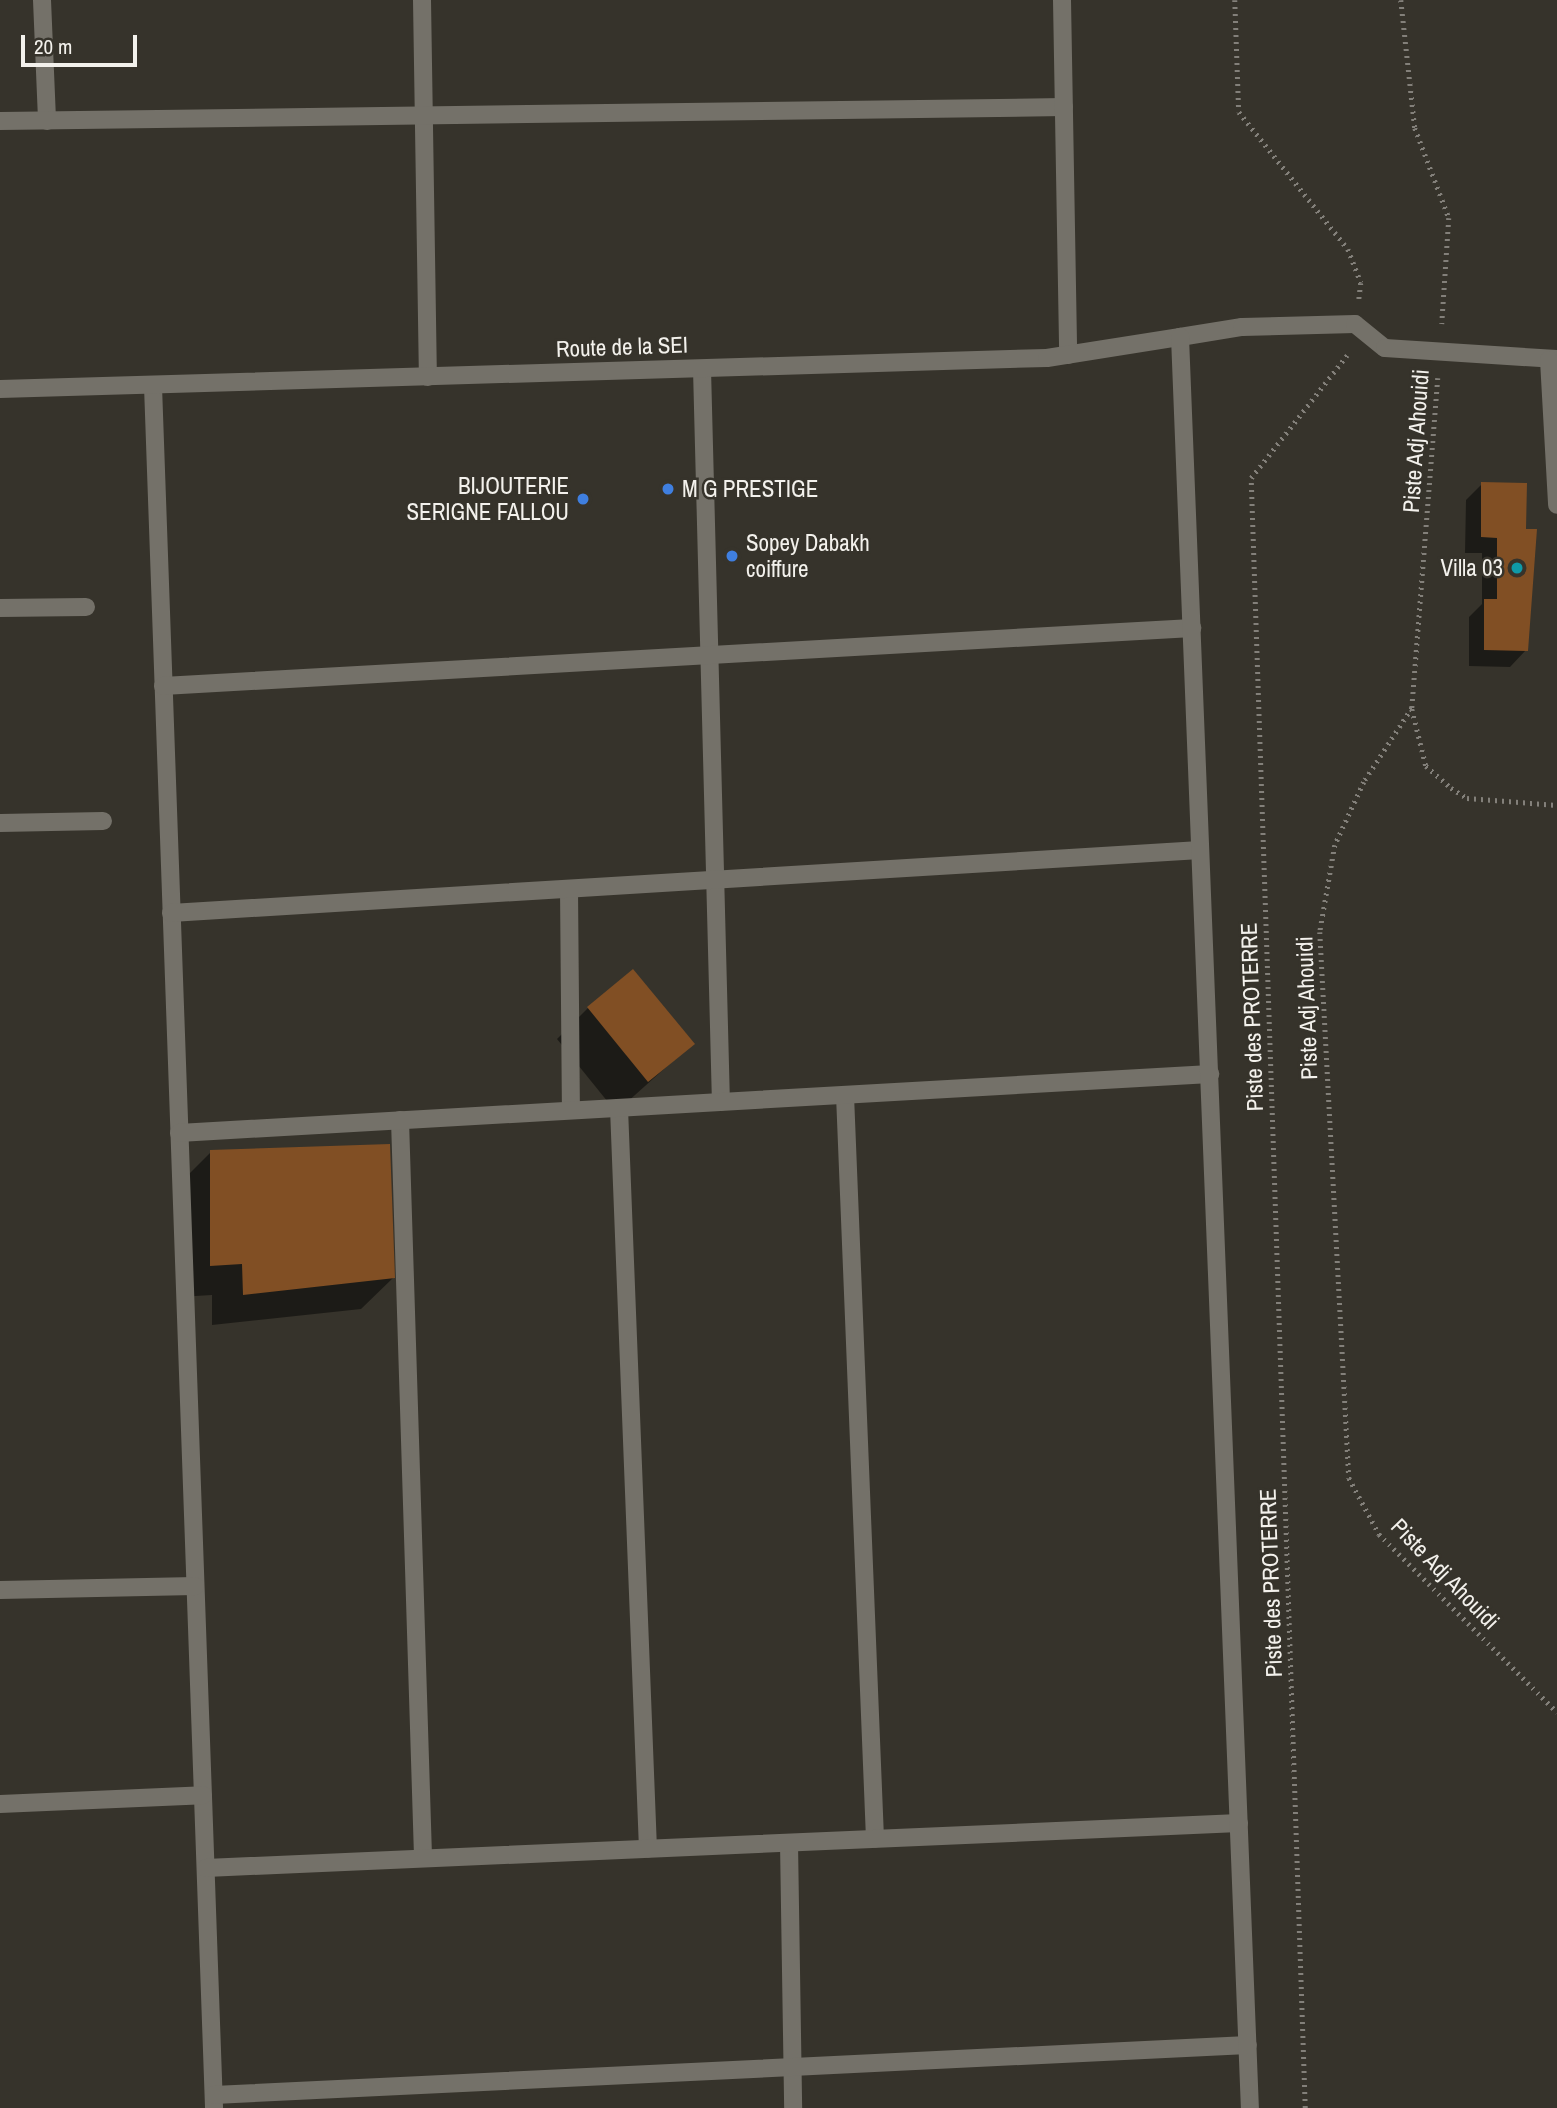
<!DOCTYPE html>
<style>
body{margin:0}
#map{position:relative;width:1557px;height:2108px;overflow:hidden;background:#36332b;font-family:"Archivo Narrow",sans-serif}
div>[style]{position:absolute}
.shadow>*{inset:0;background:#0007}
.building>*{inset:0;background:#814f24}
.path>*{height:4.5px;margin-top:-2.25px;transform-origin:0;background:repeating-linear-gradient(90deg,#83807a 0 2px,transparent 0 7px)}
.service>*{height:18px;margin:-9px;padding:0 9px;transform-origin:9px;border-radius:9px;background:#747169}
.minor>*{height:18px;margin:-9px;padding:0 9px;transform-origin:9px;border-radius:9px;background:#747169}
.tertiary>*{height:18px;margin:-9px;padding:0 9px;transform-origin:9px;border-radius:9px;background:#747169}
.dots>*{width:19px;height:19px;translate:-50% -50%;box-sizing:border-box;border:4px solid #36332b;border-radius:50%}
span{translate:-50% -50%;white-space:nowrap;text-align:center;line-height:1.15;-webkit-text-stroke:5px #36332b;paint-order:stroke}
.street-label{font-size:23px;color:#f3f1ec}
.poi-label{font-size:23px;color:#f3f1ec}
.right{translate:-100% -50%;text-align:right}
.left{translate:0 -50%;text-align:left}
.scale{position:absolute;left:21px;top:35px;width:116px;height:32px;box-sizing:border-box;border:4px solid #f3f1ec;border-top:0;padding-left:9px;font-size:21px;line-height:24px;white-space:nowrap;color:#f3f1ec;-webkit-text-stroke:5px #36332b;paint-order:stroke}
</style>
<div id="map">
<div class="shadow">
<i style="clip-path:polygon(1482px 484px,1525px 484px,1526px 650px,1510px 667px,1469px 666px,1469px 617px,1482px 604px,1482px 553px,1465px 553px,1466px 500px)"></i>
<i style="clip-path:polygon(588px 1008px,692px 1044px,616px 1112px,557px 1039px)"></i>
<i style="clip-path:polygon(211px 1152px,393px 1278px,361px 1309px,212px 1325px,212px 1295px,179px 1297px,179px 1184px)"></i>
</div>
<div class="building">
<i style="clip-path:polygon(1481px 482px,1527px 483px,1526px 529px,1537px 529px,1528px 651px,1484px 650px,1484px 599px,1497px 599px,1497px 538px,1481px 537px)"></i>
<i style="clip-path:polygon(633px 969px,695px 1044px,648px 1082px,587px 1007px)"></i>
<i style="clip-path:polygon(390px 1144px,395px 1278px,243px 1295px,242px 1264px,210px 1266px,210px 1150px)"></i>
</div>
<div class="path">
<i style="left:1235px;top:0;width:112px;rotate:88deg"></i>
<i style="left:1239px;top:112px;width:175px;rotate:51.5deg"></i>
<i style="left:1348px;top:249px;width:36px;rotate:69deg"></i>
<i style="left:1361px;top:283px;width:16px;rotate:97deg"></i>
<i style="left:1401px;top:0;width:129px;rotate:83.8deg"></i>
<i style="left:1415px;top:128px;width:96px;rotate:69.3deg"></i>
<i style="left:1449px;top:218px;width:106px;rotate:93.8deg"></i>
<i style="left:1438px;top:378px;width:331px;rotate:94.5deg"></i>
<i style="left:1412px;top:708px;width:88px;rotate:123deg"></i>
<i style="left:1364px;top:782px;width:69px;rotate:114.7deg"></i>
<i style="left:1335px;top:845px;width:88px;rotate:99.8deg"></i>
<i style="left:1320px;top:932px;width:547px;rotate:86.96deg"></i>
<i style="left:1349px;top:1478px;width:64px;rotate:61.8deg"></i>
<i style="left:1379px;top:1534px;width:252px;rotate:45deg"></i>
<i style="left:1412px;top:709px;width:59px;rotate:76.2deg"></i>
<i style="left:1426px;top:766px;width:33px;rotate:41deg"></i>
<i style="left:1451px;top:788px;width:19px;rotate:32deg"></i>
<i style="left:1467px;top:798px;width:90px;rotate:4.4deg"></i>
<i style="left:1305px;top:2108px;width:1631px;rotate:-91.9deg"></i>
<i style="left:1251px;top:478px;width:156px;rotate:-52deg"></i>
</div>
<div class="service">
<i style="left:1180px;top:337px;width:63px;rotate:-9.2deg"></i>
<i style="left:1242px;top:327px;width:113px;rotate:-1.5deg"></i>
<i style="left:1355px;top:324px;width:38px;rotate:39deg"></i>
<i style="left:1385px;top:348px;width:172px;rotate:3.7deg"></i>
<i style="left:1549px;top:360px;width:145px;rotate:86.8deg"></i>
</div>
<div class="minor">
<i style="left:42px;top:0;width:121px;rotate:87.6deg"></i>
<i style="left:422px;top:0;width:377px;rotate:89.1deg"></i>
<i style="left:0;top:121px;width:1064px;rotate:-0.75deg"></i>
<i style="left:702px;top:369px;width:733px;rotate:88.52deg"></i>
<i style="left:153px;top:386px;width:1723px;rotate:87.97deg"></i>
<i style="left:0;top:608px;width:86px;rotate:-0.7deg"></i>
<i style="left:163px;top:686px;width:1031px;rotate:-3.23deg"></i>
<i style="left:0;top:823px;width:103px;rotate:-1.1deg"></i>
<i style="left:569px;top:889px;width:221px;rotate:89.5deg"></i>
<i style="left:171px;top:913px;width:1031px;rotate:-3.5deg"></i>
<i style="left:845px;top:1095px;width:744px;rotate:87.69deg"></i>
<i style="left:619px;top:1108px;width:741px;rotate:87.76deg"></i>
<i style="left:400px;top:1120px;width:738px;rotate:88.21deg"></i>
<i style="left:179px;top:1133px;width:1033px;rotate:-3.28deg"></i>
<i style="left:0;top:1590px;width:195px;rotate:-1.2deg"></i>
<i style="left:0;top:1804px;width:203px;rotate:-2.5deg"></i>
<i style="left:789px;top:1843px;width:265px;rotate:89.1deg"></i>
<i style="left:206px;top:1868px;width:1034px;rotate:-2.49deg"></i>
<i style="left:214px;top:2095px;width:1035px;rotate:-2.77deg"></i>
</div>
<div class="tertiary">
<i style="left:1062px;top:0;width:355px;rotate:89deg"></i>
<i style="left:0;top:389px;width:1047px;rotate:-1.7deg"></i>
<i style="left:1047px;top:358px;width:135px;rotate:-9deg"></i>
<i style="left:1180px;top:337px;width:1772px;rotate:87.74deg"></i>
</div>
<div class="dots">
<i style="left:668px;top:489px;background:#3f7fe0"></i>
<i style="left:583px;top:499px;background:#3f7fe0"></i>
<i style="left:732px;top:556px;background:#3f7fe0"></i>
<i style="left:1517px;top:568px;background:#0f9aa8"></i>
</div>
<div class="street-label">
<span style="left:622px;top:347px;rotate:-2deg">Route de la SEI</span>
<span style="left:1416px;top:441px;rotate:-86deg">Piste Adj Ahouidi</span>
<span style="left:1307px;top:1008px;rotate:-92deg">Piste Adj Ahouidi</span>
<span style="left:1252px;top:1017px;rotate:-92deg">Piste des PROTERRE</span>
<span style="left:1445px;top:1574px;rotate:46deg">Piste Adj Ahouidi</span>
<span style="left:1271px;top:1583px;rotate:-92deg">Piste des PROTERRE</span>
</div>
<div class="poi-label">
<span class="right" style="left:569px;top:499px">BIJOUTERIE<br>SERIGNE FALLOU</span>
<span class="left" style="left:682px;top:489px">M G PRESTIGE</span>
<span class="left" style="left:746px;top:556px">Sopey Dabakh<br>coiffure</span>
<span class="right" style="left:1503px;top:568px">Villa 03</span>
</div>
<div class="scale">20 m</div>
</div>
